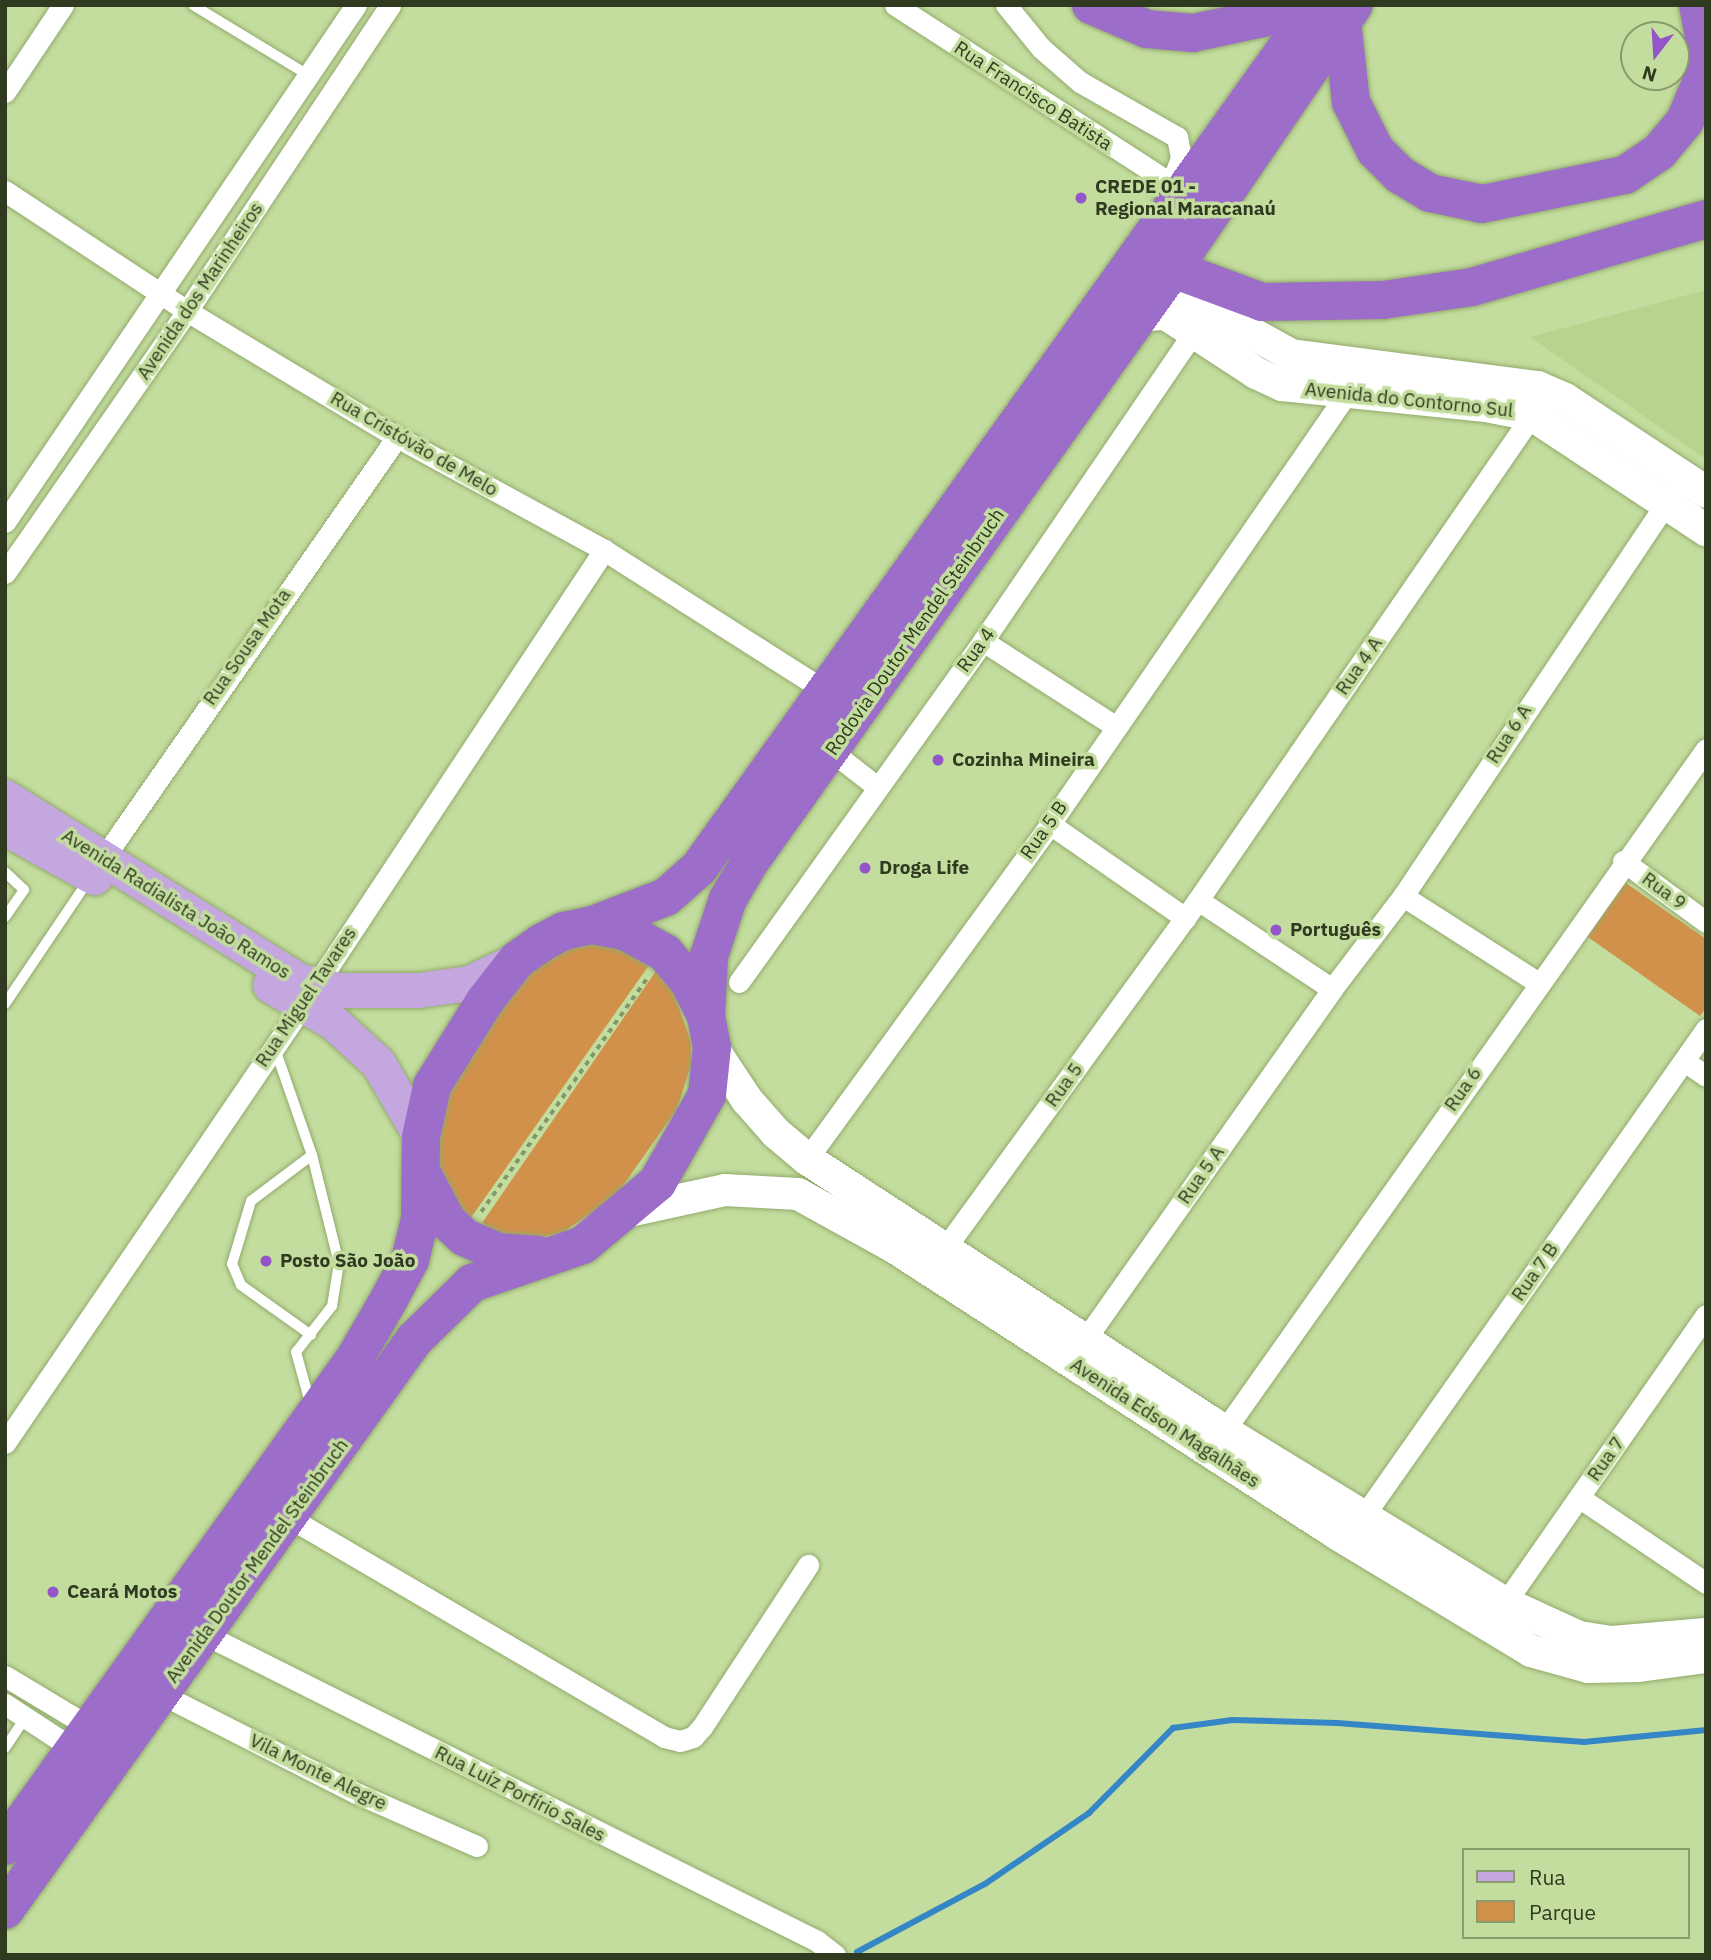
<!DOCTYPE html>
<meta charset="utf-8">
<style>
body{margin:0}
#map{position:relative;width:1711px;height:1960px;overflow:hidden;background:#c3dd9e;font-family:"IBM Plex Sans",sans-serif}
div>[style]{position:absolute}
.built>*{inset:0;background:#b7d38d}
.green>*{inset:0;background:#d1914b}
.stream>*{height:6px;margin:-3px;padding:0 3px;transform-origin:3px;border-radius:3px;background:#3486c7}
.path>*{height:3.5px;margin-top:-1.75px;transform-origin:0;background:repeating-linear-gradient(90deg,#849768 0 5px,transparent 0 10px)}
.roads{filter:drop-shadow(0 0 2px #92aa6d) drop-shadow(0 0 2px #92aa6d)}
.lane>*{height:10px;margin:-5px;padding:0 5px;transform-origin:5px;border-radius:5px;background:#fff}
.street>*{height:21px;margin:-10.5px;padding:0 10.5px;transform-origin:10.5px;border-radius:10.5px;background:#fff}
.secondary>*{height:32px;margin:-16px;padding:0 16px;transform-origin:16px;border-radius:16px;background:#fff}
.primary>*{height:35px;margin:-17.5px;padding:0 17.5px;transform-origin:17.5px;border-radius:17.5px;background:#c4a7df}
.highway>*{height:38px;margin:-19px;padding:0 19px;transform-origin:19px;border-radius:19px;background:#9d6dca}
.dots>*{width:19px;height:19px;translate:-50% -50%;box-sizing:border-box;border:4px solid #c3dd9e;border-radius:50%}
span{translate:-50% -50%;white-space:nowrap;text-align:center;line-height:1.15;-webkit-text-stroke:7px #c3dd9e;paint-order:stroke}
.street-label{font-size:19px;color:#303a20}
.poi-label{font-size:19px;color:#303a20;font-weight:700}
.left{translate:0 -50%;text-align:left}
.frame{position:absolute;inset:0;border:7px solid #303a20;pointer-events:none}
.legend{position:absolute;left:1462px;top:1848px;width:228px;height:91px;box-sizing:border-box;background:#c3dd9e;border:2px solid #889c6c;margin:0;padding:9px 12px;list-style:none;font-size:21px;color:#303a20}
.legend li{display:flex;align-items:center;gap:14px;height:35px}
.legend b{width:35px;border:2px solid #889c6c}
.north{position:absolute;left:1620px;top:21px;width:70px;height:70px;box-sizing:border-box;background:#c3dd9e;border:2px solid #889c6c;border-radius:50%;rotate:197deg;font-size:19px;font-weight:700;line-height:28px;text-align:center;color:#303a20}
.north::after{content:'';display:block;margin:auto;width:24px;height:32px;background:#9454ca;clip-path:polygon(50% 0,100% 100%,50% 72%,0 100%)}
</style>
<div id="map">
<div class="built">
<i style="clip-path:polygon(1706px 290px,1706px 459px,1530px 337px)"></i>
</div>
<div class="green">
<i style="clip-path:polygon(1623px 881px,1706px 939px,1706px 1008px,1700px 1016px,1585px 935px)"></i>
<i style="clip-path:polygon(597px 942px,618px 945px,652px 961px,470px 1219px,444px 1184px,439px 1158px,444px 1091px,528px 972px,569px 949px)"></i>
<i style="clip-path:polygon(658px 968px,669px 979px,691px 1042px,691px 1065px,677px 1109px,615px 1197px,563px 1232px,537px 1238px,500px 1235px,482px 1223px)"></i>
</div>
<div class="stream">
<i style="left:857px;top:1952px;width:145px;rotate:-28deg"></i>
<i style="left:985px;top:1884px;width:126px;rotate:-34.3deg"></i>
<i style="left:1089px;top:1813px;width:120px;rotate:-45.3deg"></i>
<i style="left:1173px;top:1728px;width:60px;rotate:-7.7deg"></i>
<i style="left:1232px;top:1720px;width:105px;rotate:1.6deg"></i>
<i style="left:1337px;top:1723px;width:248px;rotate:4.4deg"></i>
<i style="left:1584px;top:1742px;width:123px;rotate:-5.6deg"></i>
</div>
<div class="path">
<i style="left:481px;top:1212px;width:290px;rotate:-54.6deg"></i>
</div>
<div class="roads">
<div class="lane">
<i style="left:193px;top:5px;width:135px;rotate:31.3deg"></i>
<i style="left:5px;top:872px;width:26px;rotate:43deg"></i>
<i style="left:24px;top:890px;width:33px;rotate:125deg"></i>
<i style="left:5px;top:1004px;width:148px;rotate:-56deg"></i>
<i style="left:274px;top:1046px;width:115px;rotate:70.8deg"></i>
<i style="left:312px;top:1155px;width:111px;rotate:76deg"></i>
<i style="left:339px;top:1263px;width:44px;rotate:99.2deg"></i>
<i style="left:332px;top:1306px;width:58px;rotate:128deg"></i>
<i style="left:296px;top:1352px;width:56px;rotate:74.5deg"></i>
<i style="left:311px;top:1335px;width:86px;rotate:-144.5deg"></i>
<i style="left:241px;top:1285px;width:23px;rotate:-113deg"></i>
<i style="left:232px;top:1264px;width:66px;rotate:-73.2deg"></i>
<i style="left:251px;top:1201px;width:76px;rotate:-37deg"></i>
<i style="left:5px;top:1748px;width:37px;rotate:-56deg"></i>
</div>
<div class="street">
<i style="left:895px;top:5px;width:330px;rotate:32.9deg"></i>
<i style="left:1006px;top:5px;width:55px;rotate:50.9deg"></i>
<i style="left:1041px;top:48px;width:52px;rotate:41.1deg"></i>
<i style="left:1080px;top:82px;width:112px;rotate:29.6deg"></i>
<i style="left:1177px;top:137px;width:21px;rotate:79deg"></i>
<i style="left:1181px;top:158px;width:31px;rotate:111deg"></i>
<i style="left:5px;top:92px;width:105px;rotate:-56.3deg"></i>
<i style="left:5px;top:191px;width:218px;rotate:33.4deg"></i>
<i style="left:187px;top:311px;width:245px;rotate:31deg"></i>
<i style="left:397px;top:437px;width:236px;rotate:28.6deg"></i>
<i style="left:604px;top:550px;width:262px;rotate:32.5deg"></i>
<i style="left:5px;top:522px;width:625px;rotate:-55.83deg"></i>
<i style="left:5px;top:573px;width:319px;rotate:-55.2deg"></i>
<i style="left:187px;top:311px;width:367px;rotate:-56.4deg"></i>
<i style="left:983px;top:641px;width:157px;rotate:32.8deg"></i>
<i style="left:831px;top:751px;width:57px;rotate:37.9deg"></i>
<i style="left:1050px;top:824px;width:165px;rotate:34.8deg"></i>
<i style="left:102px;top:860px;width:516px;rotate:-55.11deg"></i>
<i style="left:1623px;top:861px;width:103px;rotate:36.3deg"></i>
<i style="left:1403px;top:896px;width:159px;rotate:32.7deg"></i>
<i style="left:1198px;top:900px;width:161px;rotate:33.6deg"></i>
<i style="left:739px;top:982px;width:419px;rotate:-54.4deg"></i>
<i style="left:983px;top:641px;width:386px;rotate:-55.7deg"></i>
<i style="left:1684px;top:1061px;width:27px;rotate:34deg"></i>
<i style="left:807px;top:1159px;width:414px;rotate:-54deg"></i>
<i style="left:1050px;top:824px;width:523px;rotate:-55.43deg"></i>
<i style="left:943px;top:1251px;width:434px;rotate:-54deg"></i>
<i style="left:1198px;top:900px;width:589px;rotate:-55.45deg"></i>
<i style="left:1077px;top:1351px;width:443px;rotate:-54.8deg"></i>
<i style="left:1332px;top:989px;width:117px;rotate:-52.6deg"></i>
<i style="left:1403px;top:896px;width:486px;rotate:-56.2deg"></i>
<i style="left:1224px;top:1431px;width:835px;rotate:-54.75deg"></i>
<i style="left:5px;top:1443px;width:530px;rotate:-55.77deg"></i>
<i style="left:303px;top:1005px;width:546px;rotate:-56.51deg"></i>
<i style="left:1580px;top:1498px;width:152px;rotate:34deg"></i>
<i style="left:1365px;top:1514px;width:593px;rotate:-54.89deg"></i>
<i style="left:288px;top:1517px;width:436px;rotate:30.3deg"></i>
<i style="left:664px;top:1737px;width:16px;rotate:14deg"></i>
<i style="left:680px;top:1741px;width:14px;rotate:-17deg"></i>
<i style="left:693px;top:1737px;width:13px;rotate:-48deg"></i>
<i style="left:702px;top:1727px;width:194px;rotate:-56.8deg"></i>
<i style="left:1505px;top:1603px;width:351px;rotate:-55.1deg"></i>
<i style="left:204px;top:1634px;width:686px;rotate:26.6deg"></i>
<i style="left:817px;top:1941px;width:23px;rotate:38deg"></i>
<i style="left:5px;top:1676px;width:99px;rotate:31deg"></i>
<i style="left:161px;top:1694px;width:219px;rotate:26.9deg"></i>
<i style="left:356px;top:1793px;width:132px;rotate:23.7deg"></i>
<i style="left:5px;top:1704px;width:84px;rotate:33.3deg"></i>
</div>
<div class="secondary">
<i style="left:1173px;top:290px;width:135px;rotate:28.8deg"></i>
<i style="left:1291px;top:355px;width:249px;rotate:7.4deg"></i>
<i style="left:1538px;top:387px;width:30px;rotate:24deg"></i>
<i style="left:1565px;top:399px;width:169px;rotate:33.4deg"></i>
<i style="left:1141px;top:315px;width:25px;rotate:-2deg"></i>
<i style="left:1166px;top:314px;width:108px;rotate:33.2deg"></i>
<i style="left:1256px;top:373px;width:29px;rotate:25deg"></i>
<i style="left:1282px;top:385px;width:205px;rotate:5.9deg"></i>
<i style="left:1486px;top:406px;width:47px;rotate:11.1deg"></i>
<i style="left:1532px;top:415px;width:209px;rotate:33.5deg"></i>
<i style="left:712px;top:1047px;width:64px;rotate:56.6deg"></i>
<i style="left:747px;top:1100px;width:44px;rotate:48.7deg"></i>
<i style="left:776px;top:1133px;width:40px;rotate:40deg"></i>
<i style="left:807px;top:1159px;width:498px;rotate:33.1deg"></i>
<i style="left:1224px;top:1431px;width:329px;rotate:31.5deg"></i>
<i style="left:1505px;top:1603px;width:81px;rotate:24.7deg"></i>
<i style="left:1579px;top:1637px;width:33px;rotate:9deg"></i>
<i style="left:1612px;top:1642px;width:94px;rotate:-4.9deg"></i>
<i style="left:624px;top:1212px;width:103px;rotate:-12.3deg"></i>
<i style="left:725px;top:1190px;width:73px;rotate:3.1deg"></i>
<i style="left:798px;top:1194px;width:110px;rotate:28.9deg"></i>
<i style="left:894px;top:1247px;width:530px;rotate:32.91deg"></i>
<i style="left:1339px;top:1535px;width:224px;rotate:31.1deg"></i>
<i style="left:1531px;top:1651px;width:59px;rotate:15.7deg"></i>
<i style="left:1588px;top:1667px;width:51px;rotate:-1.1deg"></i>
<i style="left:1639px;top:1666px;width:68px;rotate:-7.7deg"></i>
</div>
<div class="primary">
<i style="left:5px;top:797px;width:348px;rotate:32deg"></i>
<i style="left:300px;top:981px;width:39px;rotate:13deg"></i>
<i style="left:338px;top:990px;width:80px"></i>
<i style="left:418px;top:990px;width:51px;rotate:-7.8deg"></i>
<i style="left:469px;top:983px;width:53px;rotate:-25.6deg"></i>
<i style="left:5px;top:828px;width:102px;rotate:28.8deg"></i>
<i style="left:270px;top:985px;width:74px;rotate:30.7deg"></i>
<i style="left:334px;top:1023px;width:59px;rotate:42.3deg"></i>
<i style="left:378px;top:1063px;width:86px;rotate:59.8deg"></i>
</div>
<div class="highway">
<i style="left:1091px;top:5px;width:61px;rotate:23.2deg"></i>
<i style="left:1147px;top:29px;width:46px;rotate:5deg"></i>
<i style="left:1193px;top:33px;width:125px;rotate:-12deg"></i>
<i style="left:1342px;top:22px;width:81px;rotate:83.6deg"></i>
<i style="left:1351px;top:102px;width:54px;rotate:63.4deg"></i>
<i style="left:1375px;top:150px;width:35px;rotate:45deg"></i>
<i style="left:1400px;top:175px;width:35px;rotate:31deg"></i>
<i style="left:1430px;top:193px;width:53px;rotate:11.9deg"></i>
<i style="left:1482px;top:204px;width:146px;rotate:-11.5deg"></i>
<i style="left:1625px;top:175px;width:41px;rotate:-34.1deg"></i>
<i style="left:1659px;top:152px;width:40px;rotate:-50deg"></i>
<i style="left:1685px;top:121px;width:41px;rotate:-67.2deg"></i>
<i style="left:1701px;top:83px;width:36px;rotate:-82deg"></i>
<i style="left:1706px;top:47px;width:43px;rotate:-100.8deg"></i>
<i style="left:1173px;top:269px;width:95px;rotate:20.3deg"></i>
<i style="left:1262px;top:302px;width:121px;rotate:-0.9deg"></i>
<i style="left:1383px;top:300px;width:90px;rotate:-8.3deg"></i>
<i style="left:1472px;top:287px;width:244px;rotate:-16.2deg"></i>
<i style="left:593px;top:925px;width:33px;rotate:11deg"></i>
<i style="left:625px;top:931px;width:46px;rotate:28.8deg"></i>
<i style="left:665px;top:953px;width:35px;rotate:50deg"></i>
<i style="left:688px;top:980px;width:40px;rotate:63.4deg"></i>
<i style="left:423px;top:1175px;width:52px;rotate:62.4deg"></i>
<i style="left:447px;top:1221px;width:23px;rotate:43deg"></i>
<i style="left:464px;top:1237px;width:36px;rotate:24deg"></i>
<i style="left:497px;top:1252px;width:42px;rotate:4.1deg"></i>
<i style="left:5px;top:1846px;width:601px;rotate:-54.35deg"></i>
<i style="left:355px;top:1358px;width:66px;rotate:-59.9deg"></i>
<i style="left:388px;top:1301px;width:47px;rotate:-61.8deg"></i>
<i style="left:410px;top:1260px;width:42px;rotate:-76.3deg"></i>
<i style="left:420px;top:1219px;width:82px;rotate:-89.3deg"></i>
<i style="left:421px;top:1137px;width:52px;rotate:-77.8deg"></i>
<i style="left:432px;top:1086px;width:100px;rotate:-58.1deg"></i>
<i style="left:485px;top:1001px;width:52px;rotate:-52deg"></i>
<i style="left:517px;top:960px;width:29px;rotate:-35deg"></i>
<i style="left:541px;top:943px;width:26px;rotate:-28deg"></i>
<i style="left:564px;top:931px;width:30px;rotate:-12deg"></i>
<i style="left:593px;top:925px;width:78px;rotate:-21deg"></i>
<i style="left:666px;top:897px;width:44px;rotate:-41.3deg"></i>
<i style="left:699px;top:868px;width:1061px;rotate:-54.39deg"></i>
<i style="left:5px;top:1910px;width:702px;rotate:-54.34deg"></i>
<i style="left:414px;top:1340px;width:81px;rotate:-44.5deg"></i>
<i style="left:472px;top:1283px;width:117px;rotate:-18.9deg"></i>
<i style="left:583px;top:1245px;width:97px;rotate:-40deg"></i>
<i style="left:657px;top:1183px;width:101px;rotate:-60.4deg"></i>
<i style="left:707px;top:1095px;width:48px;rotate:-84.1deg"></i>
<i style="left:712px;top:1047px;width:32px;rotate:-101deg"></i>
<i style="left:706px;top:1016px;width:60px;rotate:-87.1deg"></i>
<i style="left:709px;top:956px;width:60px;rotate:-71.6deg"></i>
<i style="left:728px;top:899px;width:42px;rotate:-59.7deg"></i>
<i style="left:749px;top:863px;width:730px;rotate:-54.48deg"></i>
<i style="left:1173px;top:269px;width:320px;rotate:-55.6deg"></i>
</div>
</div>
<div class="dots">
<i style="left:1081px;top:198px;background:#9454ca"></i>
<i style="left:938px;top:760px;background:#9454ca"></i>
<i style="left:865px;top:868px;background:#9454ca"></i>
<i style="left:1276px;top:930px;background:#9454ca"></i>
<i style="left:266px;top:1261px;background:#9454ca"></i>
<i style="left:53px;top:1592px;background:#9454ca"></i>
</div>
<div class="street-label">
<span style="left:1033px;top:96px;rotate:33deg">Rua Francisco Batista</span>
<span style="left:200px;top:291px;rotate:-56deg">Avenida dos Marinheiros</span>
<span style="left:1409px;top:400px;rotate:6deg">Avenida do Contorno Sul</span>
<span style="left:414px;top:444px;rotate:30deg">Rua Cristóvão de Melo</span>
<span style="left:915px;top:632px;rotate:-55deg">Rodovia Doutor Mendel Steinbruch</span>
<span style="left:247px;top:647px;rotate:-55deg">Rua Sousa Mota</span>
<span style="left:976px;top:650px;rotate:-54deg">Rua 4</span>
<span style="left:1359px;top:666px;rotate:-55deg">Rua 4 A</span>
<span style="left:1509px;top:734px;rotate:-57deg">Rua 6 A</span>
<span style="left:1044px;top:830px;rotate:-55deg">Rua 5 B</span>
<span style="left:1664px;top:891px;rotate:36deg">Rua 9</span>
<span style="left:176px;top:904px;rotate:32deg">Avenida Radialista João Ramos</span>
<span style="left:306px;top:997px;rotate:-56deg">Rua Miguel Tavares</span>
<span style="left:1064px;top:1085px;rotate:-54deg">Rua 5</span>
<span style="left:1463px;top:1089px;rotate:-55deg">Rua 6</span>
<span style="left:1201px;top:1175px;rotate:-55deg">Rua 5 A</span>
<span style="left:1535px;top:1272px;rotate:-55deg">Rua 7 B</span>
<span style="left:1165px;top:1423px;rotate:33deg">Avenida Edson Magalhães</span>
<span style="left:1606px;top:1459px;rotate:-55deg">Rua 7</span>
<span style="left:257px;top:1561px;rotate:-54deg">Avenida Doutor Mendel Steinbruch</span>
<span style="left:318px;top:1772px;rotate:26deg">Vila Monte Alegre</span>
<span style="left:520px;top:1794px;rotate:27deg">Rua Luíz Porfírio Sales</span>
</div>
<div class="poi-label">
<span class="left" style="left:1095px;top:198px">CREDE 01 -<br>Regional Maracanaú</span>
<span class="left" style="left:952px;top:760px">Cozinha Mineira</span>
<span class="left" style="left:879px;top:868px">Droga Life</span>
<span class="left" style="left:1290px;top:930px">Português</span>
<span class="left" style="left:280px;top:1261px">Posto São João</span>
<span class="left" style="left:67px;top:1592px">Ceará Motos</span>
</div>
<div class="frame"></div>
<ul class="legend">
<li><b style="height:9px;background:#c4a7df"></b>Rua</li>
<li><b style="height:19px;background:#d1914b"></b>Parque</li>
</ul>
<div class="north">N</div>
</div>
